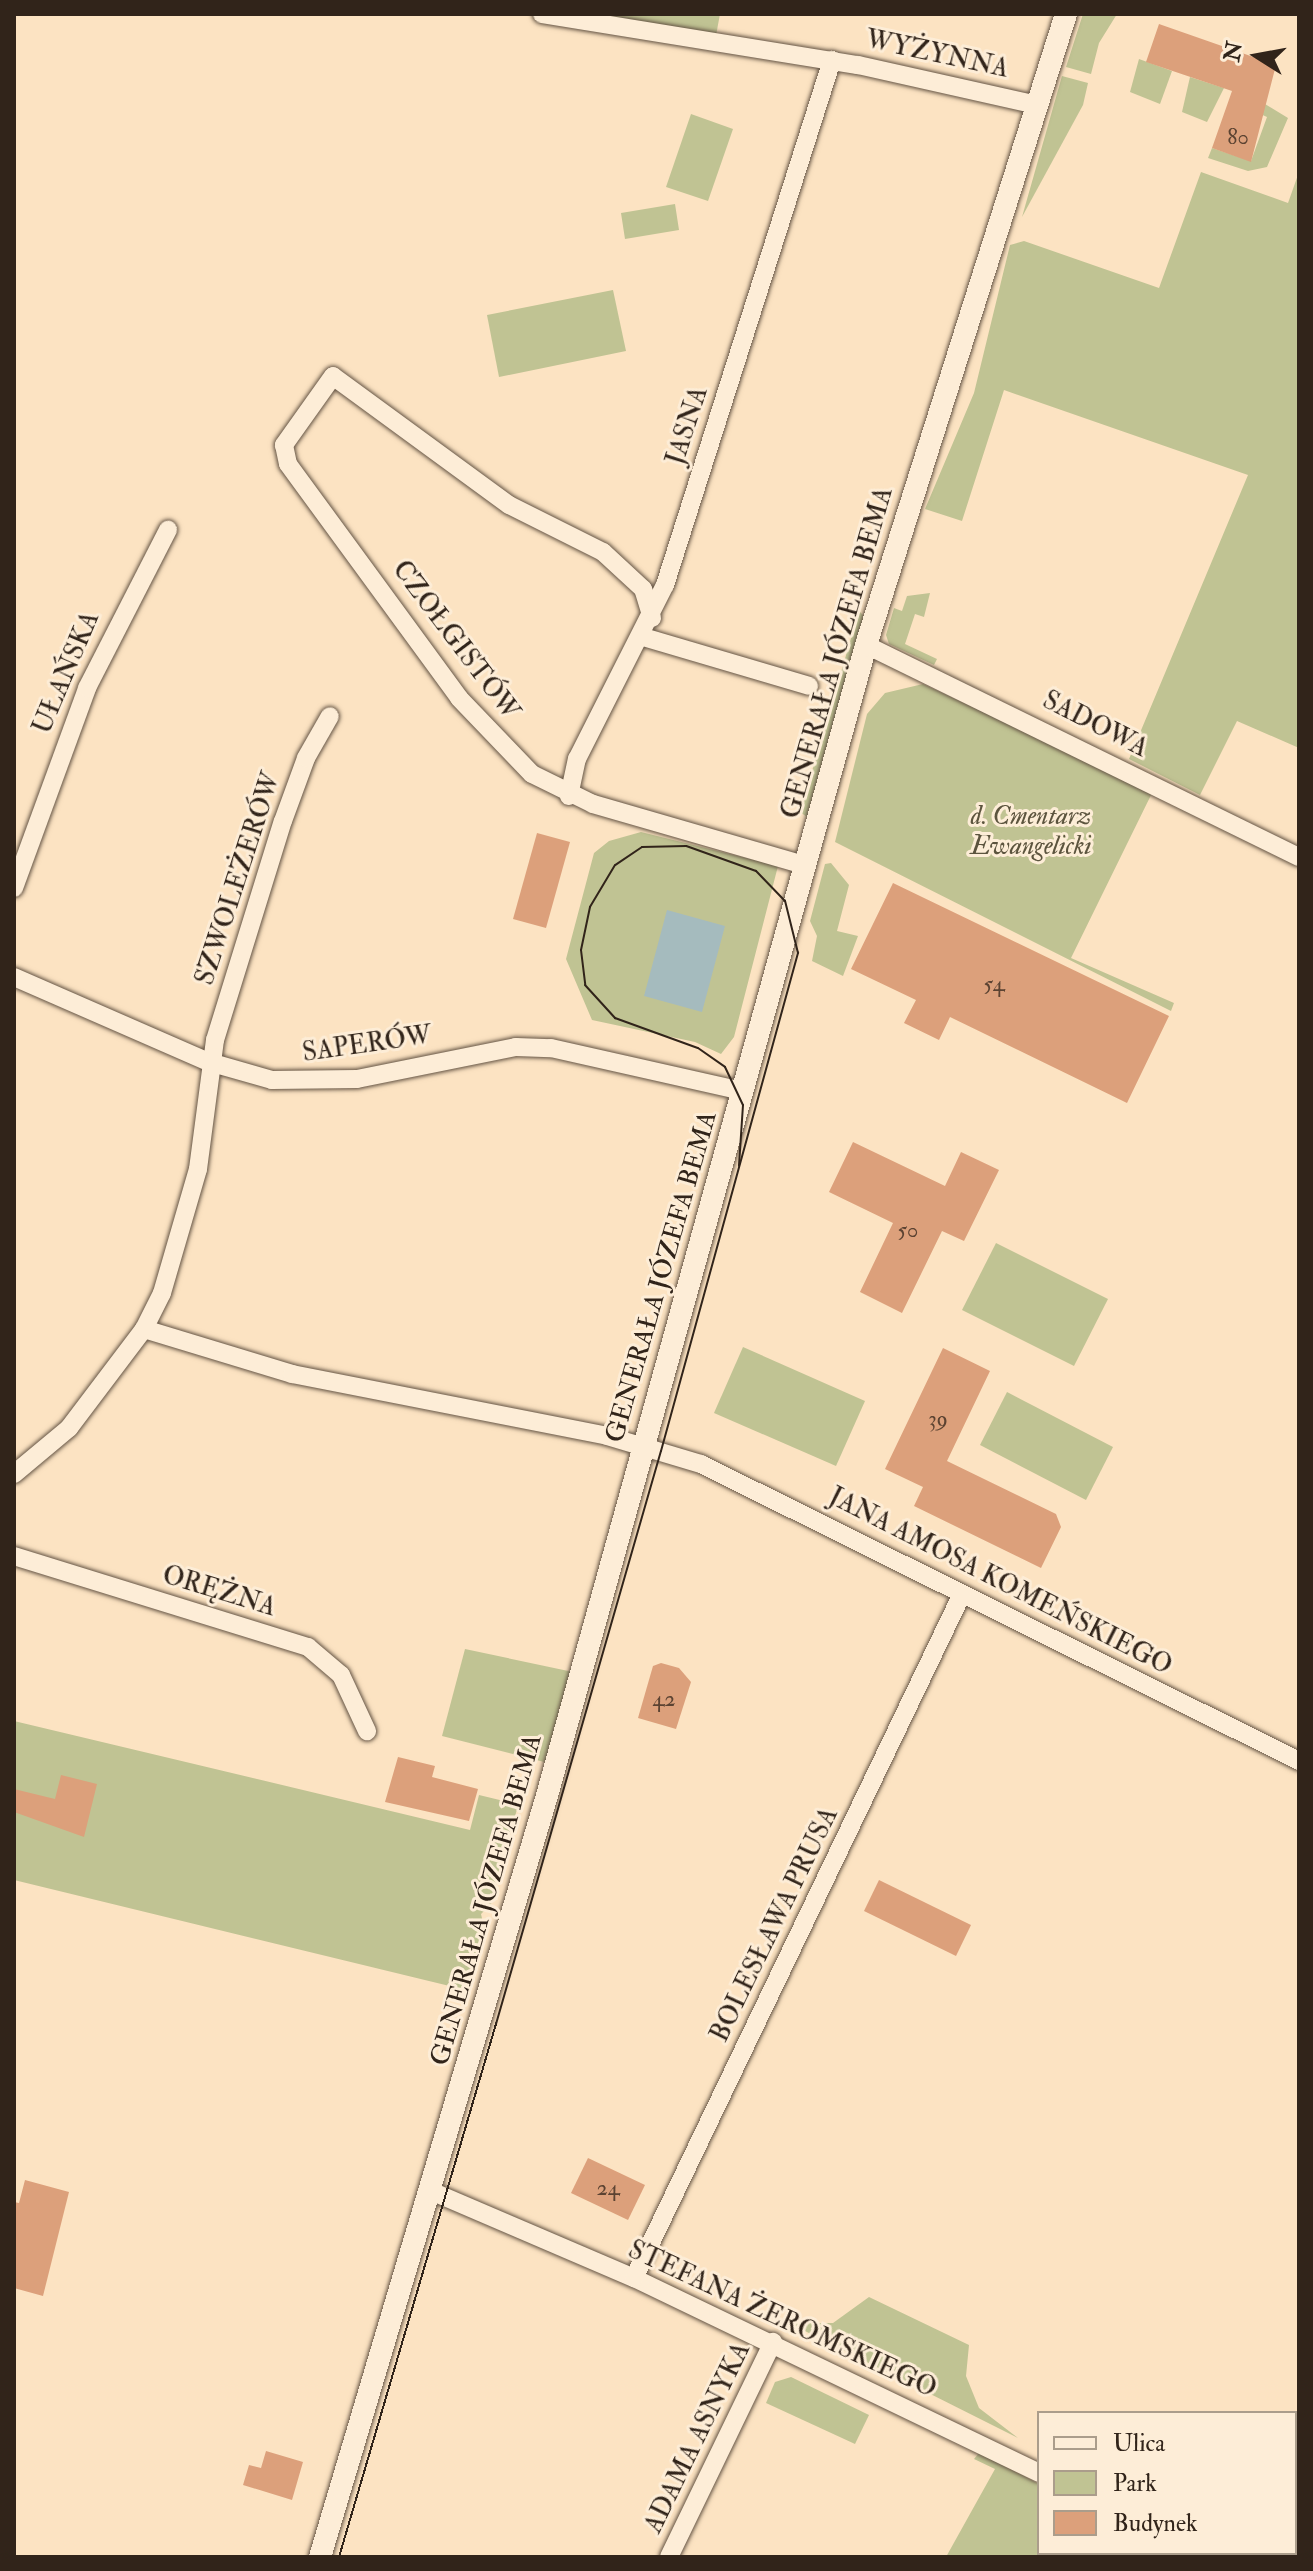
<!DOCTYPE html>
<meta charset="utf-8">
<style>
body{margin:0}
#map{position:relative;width:1313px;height:2571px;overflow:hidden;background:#fce3c2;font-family:"IM FELL Double Pica",serif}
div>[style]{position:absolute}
.green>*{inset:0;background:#c0c393}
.water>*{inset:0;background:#a5bbbe}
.building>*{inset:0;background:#dca07b}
.roads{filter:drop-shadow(0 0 2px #645444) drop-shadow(0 0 2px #645444)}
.minor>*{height:18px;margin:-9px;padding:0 9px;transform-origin:9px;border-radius:9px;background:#fdedd7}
.tertiary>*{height:22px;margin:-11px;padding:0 11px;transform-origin:11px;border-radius:11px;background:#fdedd7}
.tram>*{height:2px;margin:-1px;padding:0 1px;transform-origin:1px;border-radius:1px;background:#31241a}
span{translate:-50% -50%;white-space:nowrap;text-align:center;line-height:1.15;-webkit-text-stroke:6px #fdedd7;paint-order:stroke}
.number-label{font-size:22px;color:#5c4332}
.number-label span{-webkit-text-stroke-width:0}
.street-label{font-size:26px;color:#31241a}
.park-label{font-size:26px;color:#5c543e;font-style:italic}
.frame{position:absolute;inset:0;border:16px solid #31241a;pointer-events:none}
.legend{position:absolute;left:1037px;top:2411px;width:260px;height:144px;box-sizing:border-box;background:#fdedd7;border:2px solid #ab9d8b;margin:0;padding:10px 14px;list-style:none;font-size:24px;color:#31241a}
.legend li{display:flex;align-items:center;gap:16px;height:40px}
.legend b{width:40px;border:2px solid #ab9d8b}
.north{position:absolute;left:1217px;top:16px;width:80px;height:80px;-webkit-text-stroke:6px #fdedd7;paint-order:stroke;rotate:281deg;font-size:22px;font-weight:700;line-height:32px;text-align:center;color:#31241a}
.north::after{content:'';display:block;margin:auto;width:28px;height:36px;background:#31241a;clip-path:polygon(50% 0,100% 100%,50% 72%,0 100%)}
</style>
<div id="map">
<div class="green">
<i style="clip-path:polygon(542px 14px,720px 14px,715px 41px)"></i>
<i style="clip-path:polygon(1083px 14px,1117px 14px,1099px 43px,1091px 74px,1066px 67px)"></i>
<i style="clip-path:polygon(1139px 59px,1172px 71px,1160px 104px,1130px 92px)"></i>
<i style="clip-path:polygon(1062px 76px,1088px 83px,1083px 105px,1022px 217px)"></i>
<i style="clip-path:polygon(1190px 77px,1224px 88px,1207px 122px,1182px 112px)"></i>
<i style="clip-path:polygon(1260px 101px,1288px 118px,1267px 167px,1248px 171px,1208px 158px,1212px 148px,1251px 161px,1267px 117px,1256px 112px)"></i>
<i style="clip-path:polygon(691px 114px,733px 129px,708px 201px,666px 187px)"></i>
<i style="clip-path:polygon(1201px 172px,1288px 203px,1299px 172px,1299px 748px,1237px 721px,1200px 795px,1129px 759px,1248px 475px,1004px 390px,962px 521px,925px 509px,974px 393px,1010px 245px,1024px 241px,1159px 288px)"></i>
<i style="clip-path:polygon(675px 204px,679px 230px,625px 239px,621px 213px)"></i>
<i style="clip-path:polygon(613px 290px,626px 351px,499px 377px,487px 315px)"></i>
<i style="clip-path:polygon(930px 593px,924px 617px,915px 614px,905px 644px,937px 659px,934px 665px,889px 644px,886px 635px,894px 608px,902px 611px,907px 596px)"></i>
<i style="clip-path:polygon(859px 611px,864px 616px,807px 817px,800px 812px)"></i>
<i style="clip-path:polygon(923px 684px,1153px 791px,1071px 958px,1174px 1003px,1171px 1011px,835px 842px,867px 714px,885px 693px)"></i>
<i style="clip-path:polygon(641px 832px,778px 866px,734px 1037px,721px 1054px,695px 1042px,592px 1020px,566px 959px,594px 853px,609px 841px)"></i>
<i style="clip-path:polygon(831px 863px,849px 885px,837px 931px,858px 936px,843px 976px,812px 961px,817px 936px,810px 921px,825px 864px)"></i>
<i style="clip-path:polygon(996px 1243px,1108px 1299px,1074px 1366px,962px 1310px)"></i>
<i style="clip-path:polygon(743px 1347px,865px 1401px,836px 1466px,714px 1413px)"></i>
<i style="clip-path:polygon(1007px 1392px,1113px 1447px,1086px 1500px,980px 1445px)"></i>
<i style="clip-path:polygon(465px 1649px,573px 1672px,548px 1763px,442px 1736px)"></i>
<i style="clip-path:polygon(14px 1721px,470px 1830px,479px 1795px,508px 1802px,514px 1790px,522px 1791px,491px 1904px,481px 1914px,484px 1927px,466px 1990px,14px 1880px)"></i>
<i style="clip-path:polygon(869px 2297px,969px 2345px,966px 2376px,979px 2408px,1018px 2438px,789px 2323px,833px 2323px)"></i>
<i style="clip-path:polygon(791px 2377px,869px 2415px,855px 2444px,766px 2403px,775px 2382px)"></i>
<i style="clip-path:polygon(979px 2453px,1039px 2484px,1039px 2553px,1192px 2557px,946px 2557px,995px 2469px,974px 2459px)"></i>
</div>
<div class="water">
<i style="clip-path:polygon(667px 910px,725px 926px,702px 1012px,644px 996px)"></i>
</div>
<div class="building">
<i style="clip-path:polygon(1159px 24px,1276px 65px,1251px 162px,1212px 148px,1232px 91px,1146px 62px)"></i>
<i style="clip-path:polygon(537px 833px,570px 842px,546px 928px,513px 919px)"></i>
<i style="clip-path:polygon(893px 883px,1169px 1016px,1127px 1103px,950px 1017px,939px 1040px,904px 1023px,916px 1000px,851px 969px)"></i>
<i style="clip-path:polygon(853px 1142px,945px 1186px,961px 1152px,999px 1170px,964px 1241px,942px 1231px,902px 1313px,860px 1292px,893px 1223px,829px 1192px)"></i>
<i style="clip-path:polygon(943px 1348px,990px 1371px,947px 1461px,1056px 1514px,1061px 1527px,1041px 1568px,914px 1506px,923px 1487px,885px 1469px)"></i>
<i style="clip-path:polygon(661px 1663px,679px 1668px,691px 1682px,676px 1729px,638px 1718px,653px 1666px)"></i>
<i style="clip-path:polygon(398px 1757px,435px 1766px,432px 1777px,478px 1789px,469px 1821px,385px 1802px)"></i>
<i style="clip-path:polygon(61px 1775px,97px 1784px,84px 1837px,14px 1812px,14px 1789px,55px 1799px)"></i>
<i style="clip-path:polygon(879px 1880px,971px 1925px,956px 1956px,864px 1911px)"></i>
<i style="clip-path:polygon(588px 2158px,645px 2185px,628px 2220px,571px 2193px)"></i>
<i style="clip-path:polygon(25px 2180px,69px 2192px,43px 2296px,14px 2288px,14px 2202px,19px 2203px)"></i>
<i style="clip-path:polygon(266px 2451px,303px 2462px,292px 2500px,243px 2485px,249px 2465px,261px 2468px)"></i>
</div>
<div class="roads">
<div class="minor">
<i style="left:542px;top:14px;width:320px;rotate:9.2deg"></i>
<i style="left:858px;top:65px;width:183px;rotate:12.6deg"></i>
<i style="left:652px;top:618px;width:30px;rotate:-107deg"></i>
<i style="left:643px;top:589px;width:54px;rotate:-137.2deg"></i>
<i style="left:603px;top:552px;width:105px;rotate:-153.4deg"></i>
<i style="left:509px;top:505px;width:218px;rotate:-143.8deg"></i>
<i style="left:333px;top:376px;width:85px;rotate:125.4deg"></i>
<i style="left:284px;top:445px;width:19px;rotate:78deg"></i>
<i style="left:288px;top:464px;width:290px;rotate:53.8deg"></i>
<i style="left:459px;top:698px;width:105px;rotate:46.2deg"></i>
<i style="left:532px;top:774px;width:68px;rotate:26.2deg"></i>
<i style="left:593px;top:804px;width:221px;rotate:16.1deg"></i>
<i style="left:643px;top:637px;width:173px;rotate:16.4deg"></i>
<i style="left:866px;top:645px;width:482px;rotate:26.1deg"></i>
<i style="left:569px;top:796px;width:38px;rotate:-78deg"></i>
<i style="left:577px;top:759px;width:195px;rotate:-63.2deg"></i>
<i style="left:665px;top:585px;width:551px;rotate:-72.35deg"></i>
<i style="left:14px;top:888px;width:213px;rotate:-69.9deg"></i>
<i style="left:87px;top:688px;width:178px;rotate:-62.9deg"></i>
<i style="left:14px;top:977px;width:213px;rotate:23.6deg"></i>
<i style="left:209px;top:1062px;width:66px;rotate:15.9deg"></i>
<i style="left:272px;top:1080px;width:85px;rotate:-0.7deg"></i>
<i style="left:357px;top:1079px;width:162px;rotate:-11.4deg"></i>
<i style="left:516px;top:1047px;width:35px;rotate:2deg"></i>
<i style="left:551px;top:1048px;width:196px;rotate:12.7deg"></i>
<i style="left:144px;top:1329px;width:155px;rotate:16.9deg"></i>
<i style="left:292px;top:1374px;width:321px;rotate:11.1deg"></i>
<i style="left:607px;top:1436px;width:98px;rotate:16.6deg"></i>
<i style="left:701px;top:1464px;width:668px;rotate:26.41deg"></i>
<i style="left:14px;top:1474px;width:72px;rotate:-39.9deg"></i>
<i style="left:69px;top:1428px;width:124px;rotate:-52.9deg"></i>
<i style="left:144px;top:1329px;width:40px;rotate:-63.4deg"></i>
<i style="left:162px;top:1293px;width:129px;rotate:-73.8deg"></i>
<i style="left:198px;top:1169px;width:130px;rotate:-82.5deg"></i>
<i style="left:215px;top:1040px;width:229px;rotate:-72.8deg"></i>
<i style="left:283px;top:821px;width:67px;rotate:-69.9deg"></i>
<i style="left:306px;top:758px;width:48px;rotate:-60.3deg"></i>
<i style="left:14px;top:1556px;width:308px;rotate:17.2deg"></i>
<i style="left:308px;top:1647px;width:43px;rotate:40.3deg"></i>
<i style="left:341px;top:1675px;width:62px;rotate:65.1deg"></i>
<i style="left:431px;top:2191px;width:221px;rotate:23.2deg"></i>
<i style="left:634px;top:2278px;width:449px;rotate:25.7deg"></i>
<i style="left:634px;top:2278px;width:759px;rotate:-64.38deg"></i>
<i style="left:1207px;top:2553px;width:9px;rotate:27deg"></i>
<i style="left:1295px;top:2553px;width:9px;rotate:-63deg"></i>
<i style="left:669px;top:2557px;width:239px;rotate:-64.2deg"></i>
</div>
<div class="tertiary">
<i style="left:320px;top:2557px;width:798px;rotate:-73.4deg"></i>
<i style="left:548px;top:1792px;width:1190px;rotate:-74.5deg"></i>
<i style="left:866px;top:645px;width:662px;rotate:-72.41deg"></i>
</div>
</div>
<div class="tram">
<i style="left:339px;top:2557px;width:556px;rotate:-73.59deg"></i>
<i style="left:496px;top:2024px;width:596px;rotate:-73.94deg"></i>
<i style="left:661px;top:1451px;width:517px;rotate:-74.62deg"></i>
<i style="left:798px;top:953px;width:54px;rotate:-104deg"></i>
<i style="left:785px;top:901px;width:42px;rotate:-134deg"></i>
<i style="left:756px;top:871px;width:74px;rotate:-160.3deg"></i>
<i style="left:686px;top:846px;width:44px;rotate:178.7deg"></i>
<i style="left:642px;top:847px;width:32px;rotate:146deg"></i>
<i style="left:615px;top:865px;width:49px;rotate:120.8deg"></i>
<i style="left:590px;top:907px;width:44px;rotate:101.8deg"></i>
<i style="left:581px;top:950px;width:35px;rotate:83deg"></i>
<i style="left:585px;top:985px;width:45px;rotate:47.7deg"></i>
<i style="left:615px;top:1018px;width:88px;rotate:19.9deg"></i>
<i style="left:698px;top:1048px;width:33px;rotate:35deg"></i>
<i style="left:725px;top:1067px;width:42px;rotate:64.7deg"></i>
<i style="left:743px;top:1105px;width:61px;rotate:93.8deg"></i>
</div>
<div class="number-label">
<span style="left:1238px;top:138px">80</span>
<span style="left:994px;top:985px">54</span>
<span style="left:908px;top:1231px">50</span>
<span style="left:938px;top:1420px">39</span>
<span style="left:664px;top:1700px">42</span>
<span style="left:608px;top:2189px">24</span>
</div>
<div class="street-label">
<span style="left:937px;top:55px;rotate:12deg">WYŻYNNA</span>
<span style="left:688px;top:426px;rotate:-72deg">JASNA</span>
<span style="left:455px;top:641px;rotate:53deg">CZOŁGISTÓW</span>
<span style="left:838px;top:653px;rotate:-74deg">GENERAŁA JÓZEFA BEMA</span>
<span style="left:67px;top:673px;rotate:-67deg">UŁAŃSKA</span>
<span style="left:1095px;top:725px;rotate:27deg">SADOWA</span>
<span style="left:239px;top:879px;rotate:-72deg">SZWOLEŻERÓW</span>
<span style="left:367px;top:1045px;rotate:-8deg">SAPERÓW</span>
<span style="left:662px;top:1277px;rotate:-74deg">GENERAŁA JÓZEFA BEMA</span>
<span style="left:1000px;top:1582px;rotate:27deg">JANA AMOSA KOMEŃSKIEGO</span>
<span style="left:219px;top:1592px;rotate:17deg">ORĘŻNA</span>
<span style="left:487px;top:1900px;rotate:-74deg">GENERAŁA JÓZEFA BEMA</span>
<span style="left:775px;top:1925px;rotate:-64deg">BOLESŁAWA PRUSA</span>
<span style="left:782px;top:2320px;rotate:25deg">STEFANA ŻEROMSKIEGO</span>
<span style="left:698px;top:2438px;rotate:-64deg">ADAMA ASNYKA</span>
</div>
<div class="park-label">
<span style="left:1031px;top:832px">d. Cmentarz<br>Ewangelicki</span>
</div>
<div class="frame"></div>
<ul class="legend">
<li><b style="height:10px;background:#fdedd7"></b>Ulica</li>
<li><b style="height:22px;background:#c0c393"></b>Park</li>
<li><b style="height:22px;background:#dca07b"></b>Budynek</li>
</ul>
<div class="north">N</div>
</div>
